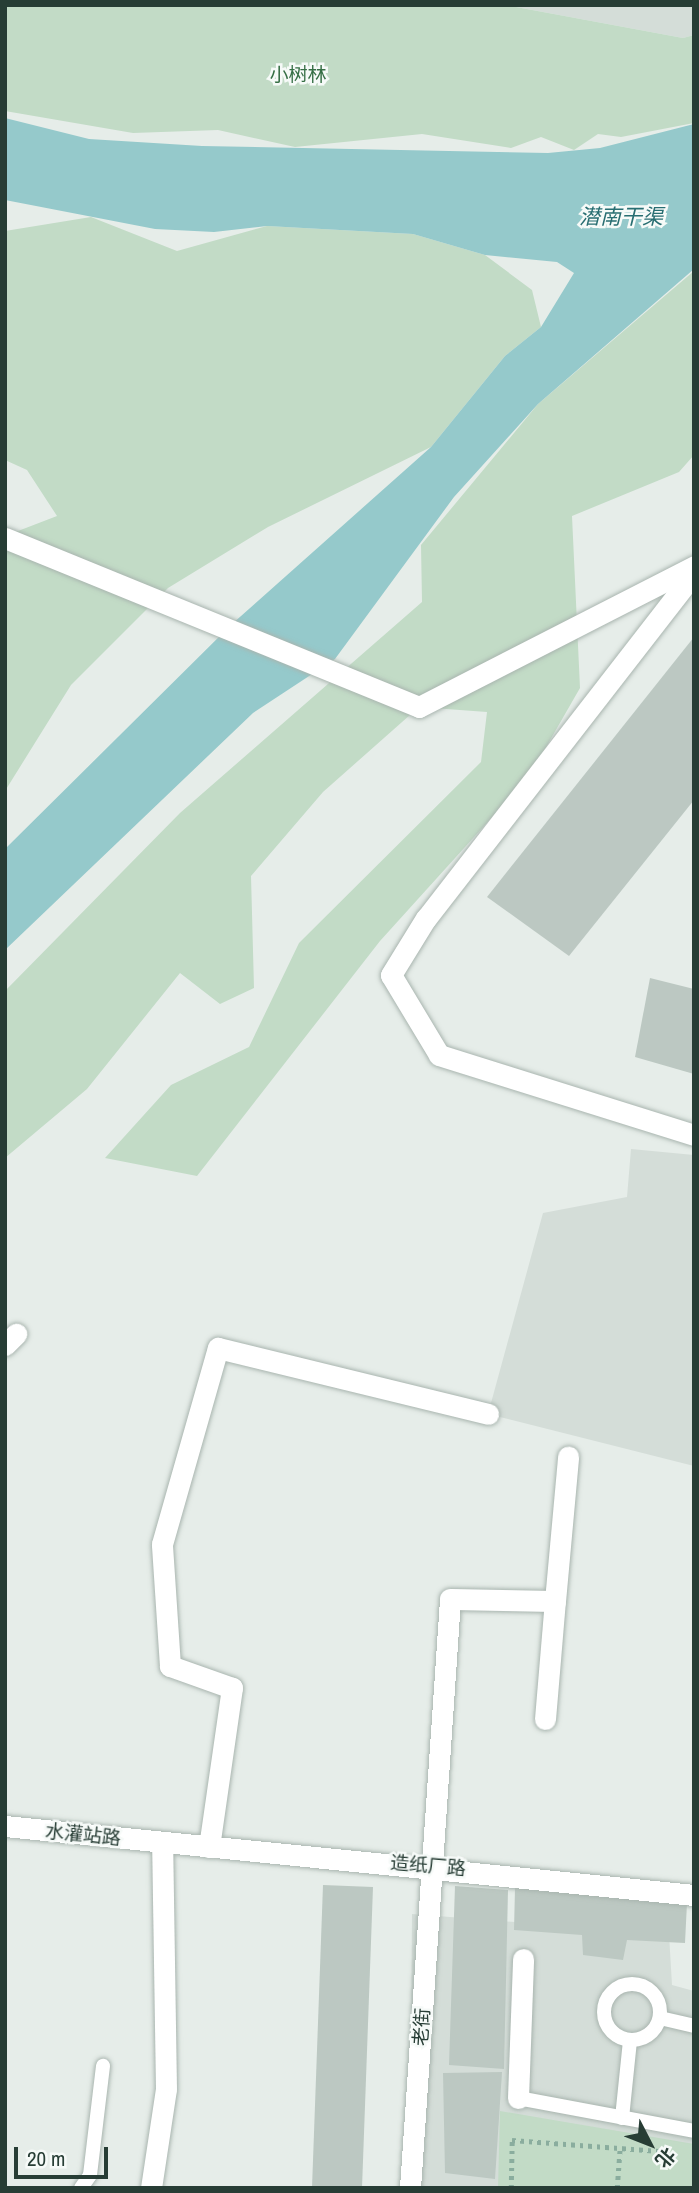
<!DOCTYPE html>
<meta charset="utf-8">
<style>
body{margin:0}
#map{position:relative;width:699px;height:2193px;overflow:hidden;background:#e6ede9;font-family:"Archivo Narrow","Noto Sans SC",sans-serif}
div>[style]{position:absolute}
.built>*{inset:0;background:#d4ddd8}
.green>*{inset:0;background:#c2dbc6}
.water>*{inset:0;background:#95c9cb}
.building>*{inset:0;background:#bcc8c2}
.path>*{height:4.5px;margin-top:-2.25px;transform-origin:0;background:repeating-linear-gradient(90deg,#8aad9e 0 3.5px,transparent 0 8.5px)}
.roads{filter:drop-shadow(0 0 2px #a9b5af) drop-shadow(0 0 2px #a9b5af)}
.lane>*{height:14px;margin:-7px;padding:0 7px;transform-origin:7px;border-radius:7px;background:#fff}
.lane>.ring{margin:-7px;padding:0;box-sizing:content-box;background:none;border:14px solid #fff;border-radius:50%}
.street>*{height:21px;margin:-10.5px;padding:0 10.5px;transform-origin:10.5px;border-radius:10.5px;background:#fff}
span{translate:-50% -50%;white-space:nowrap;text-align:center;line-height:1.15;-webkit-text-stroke:5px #f6faf8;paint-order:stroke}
.park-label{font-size:19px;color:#366f45}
.street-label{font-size:19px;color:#273d35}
.water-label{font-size:21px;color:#286e72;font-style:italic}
.frame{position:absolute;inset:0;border:7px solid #273d35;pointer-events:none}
.north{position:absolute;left:615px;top:2109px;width:70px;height:70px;-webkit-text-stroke:5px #f6faf8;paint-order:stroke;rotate:132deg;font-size:19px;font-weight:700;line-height:28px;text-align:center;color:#273d35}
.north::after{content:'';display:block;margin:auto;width:24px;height:32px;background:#273d35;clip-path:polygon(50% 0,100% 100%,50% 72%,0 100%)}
.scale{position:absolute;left:14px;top:2147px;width:94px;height:32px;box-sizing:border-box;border:4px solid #273d35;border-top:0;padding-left:9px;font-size:21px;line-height:24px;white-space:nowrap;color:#273d35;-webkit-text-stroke:5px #f6faf8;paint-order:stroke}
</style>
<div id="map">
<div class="built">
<i style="clip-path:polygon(505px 5px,694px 5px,694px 35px,683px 38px)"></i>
<i style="clip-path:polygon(631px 1149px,694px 1155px,694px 1466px,488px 1414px,543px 1213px,627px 1197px)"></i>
<i style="clip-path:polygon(412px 1914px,669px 1934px,672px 1985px,694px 1991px,694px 2188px,410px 2188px)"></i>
</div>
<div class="green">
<i style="clip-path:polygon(5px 5px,505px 5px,683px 38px,694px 35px,694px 123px,621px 137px,598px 134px,574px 150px,541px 137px,511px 148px,422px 134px,295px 147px,218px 130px,133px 133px,5px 111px)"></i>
<i style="clip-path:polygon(91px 217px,177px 251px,267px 226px,413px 234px,485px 255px,532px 290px,541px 327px,505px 356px,431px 447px,268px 527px,168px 588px,71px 685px,5px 791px,5px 536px,57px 516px,27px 470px,5px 460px,5px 231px)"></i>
<i style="clip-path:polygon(694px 271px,694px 455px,679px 472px,572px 516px,580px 688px,530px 775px,380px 941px,197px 1176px,105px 1158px,171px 1085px,249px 1047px,299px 943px,481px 762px,487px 712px,419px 707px,323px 792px,251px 876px,254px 988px,220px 1004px,180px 973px,87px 1089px,5px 1158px,5px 991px,180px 813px,422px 602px,421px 545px,538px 404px)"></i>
<i style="clip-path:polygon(500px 2111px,694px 2144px,694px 2188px,498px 2188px)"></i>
</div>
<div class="water">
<i style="clip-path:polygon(5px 118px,89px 139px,202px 146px,548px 153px,600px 148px,694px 124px,694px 269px,538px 404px,454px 497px,335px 659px,253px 713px,5px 950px,5px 849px,232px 624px,431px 447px,505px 356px,541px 327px,574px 273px,557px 262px,485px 255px,413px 234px,267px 226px,214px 232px,155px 229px,5px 200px)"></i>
</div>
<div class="building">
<i style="clip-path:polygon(694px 637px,694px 800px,569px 956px,487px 897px)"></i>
<i style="clip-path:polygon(650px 978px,694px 989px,694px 1074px,635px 1057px)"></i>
<i style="clip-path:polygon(323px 1885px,373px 1887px,362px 2188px,312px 2188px)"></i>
<i style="clip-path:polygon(455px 1886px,508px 1890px,504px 2069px,449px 2065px)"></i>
<i style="clip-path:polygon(515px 1888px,687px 1903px,685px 1943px,627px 1940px,623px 1960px,583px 1955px,582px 1935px,514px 1930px)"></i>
<i style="clip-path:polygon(502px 2072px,495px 2179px,445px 2173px,443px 2073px)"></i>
</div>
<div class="path">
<i style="left:511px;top:2188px;width:48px;rotate:-88.8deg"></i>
<i style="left:512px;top:2140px;width:158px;rotate:4.3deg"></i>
<i style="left:617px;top:2188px;width:41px;rotate:-85.8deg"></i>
</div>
<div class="roads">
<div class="lane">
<i class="ring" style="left:604px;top:1984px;width:42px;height:42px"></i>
<i style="left:660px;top:2018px;width:35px;rotate:13deg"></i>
<i style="left:518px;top:2098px;width:179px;rotate:10.6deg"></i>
<i style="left:622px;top:2118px;width:77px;rotate:-84.1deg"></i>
<i style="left:81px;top:2188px;width:16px;rotate:-55deg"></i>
<i style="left:90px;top:2175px;width:110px;rotate:-83.2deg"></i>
</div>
<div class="street">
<i style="left:5px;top:538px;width:447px;rotate:22.2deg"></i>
<i style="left:419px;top:707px;width:309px;rotate:-27.1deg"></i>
<i style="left:694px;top:573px;width:437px;rotate:127.8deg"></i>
<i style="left:426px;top:918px;width:67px;rotate:121.6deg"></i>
<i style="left:391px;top:975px;width:93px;rotate:59deg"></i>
<i style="left:439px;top:1055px;width:267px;rotate:17.4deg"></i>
<i style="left:5px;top:1345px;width:16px;rotate:-45deg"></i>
<i style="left:545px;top:1719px;width:118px;rotate:-85.2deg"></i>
<i style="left:5px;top:1826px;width:692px;rotate:5.72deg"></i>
<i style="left:209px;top:1847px;width:161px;rotate:-81.8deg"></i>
<i style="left:232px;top:1688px;width:66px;rotate:-160.5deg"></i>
<i style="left:170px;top:1666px;width:122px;rotate:-93.8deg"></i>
<i style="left:162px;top:1544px;width:204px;rotate:-74.1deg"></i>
<i style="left:218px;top:1348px;width:278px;rotate:13.7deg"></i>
<i style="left:518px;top:2098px;width:139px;rotate:-87.9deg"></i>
<i style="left:151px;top:2188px;width:100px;rotate:-81.4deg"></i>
<i style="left:166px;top:2089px;width:246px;rotate:-90.9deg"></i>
<i style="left:410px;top:2188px;width:590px;rotate:-86.11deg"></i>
<i style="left:450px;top:1599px;width:105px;rotate:1.1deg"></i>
<i style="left:555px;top:1601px;width:145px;rotate:-84.8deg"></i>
</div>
</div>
<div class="park-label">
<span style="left:298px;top:75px">小树林</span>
</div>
<div class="street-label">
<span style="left:83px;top:1835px;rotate:6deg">水灌站路</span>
<span style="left:428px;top:1866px;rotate:5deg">造纸厂路</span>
<span style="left:422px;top:2027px;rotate:-86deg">老街</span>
</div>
<div class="water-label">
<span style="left:621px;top:217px">潜南干渠</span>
</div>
<div class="frame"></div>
<div class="north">北</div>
<div class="scale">20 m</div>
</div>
